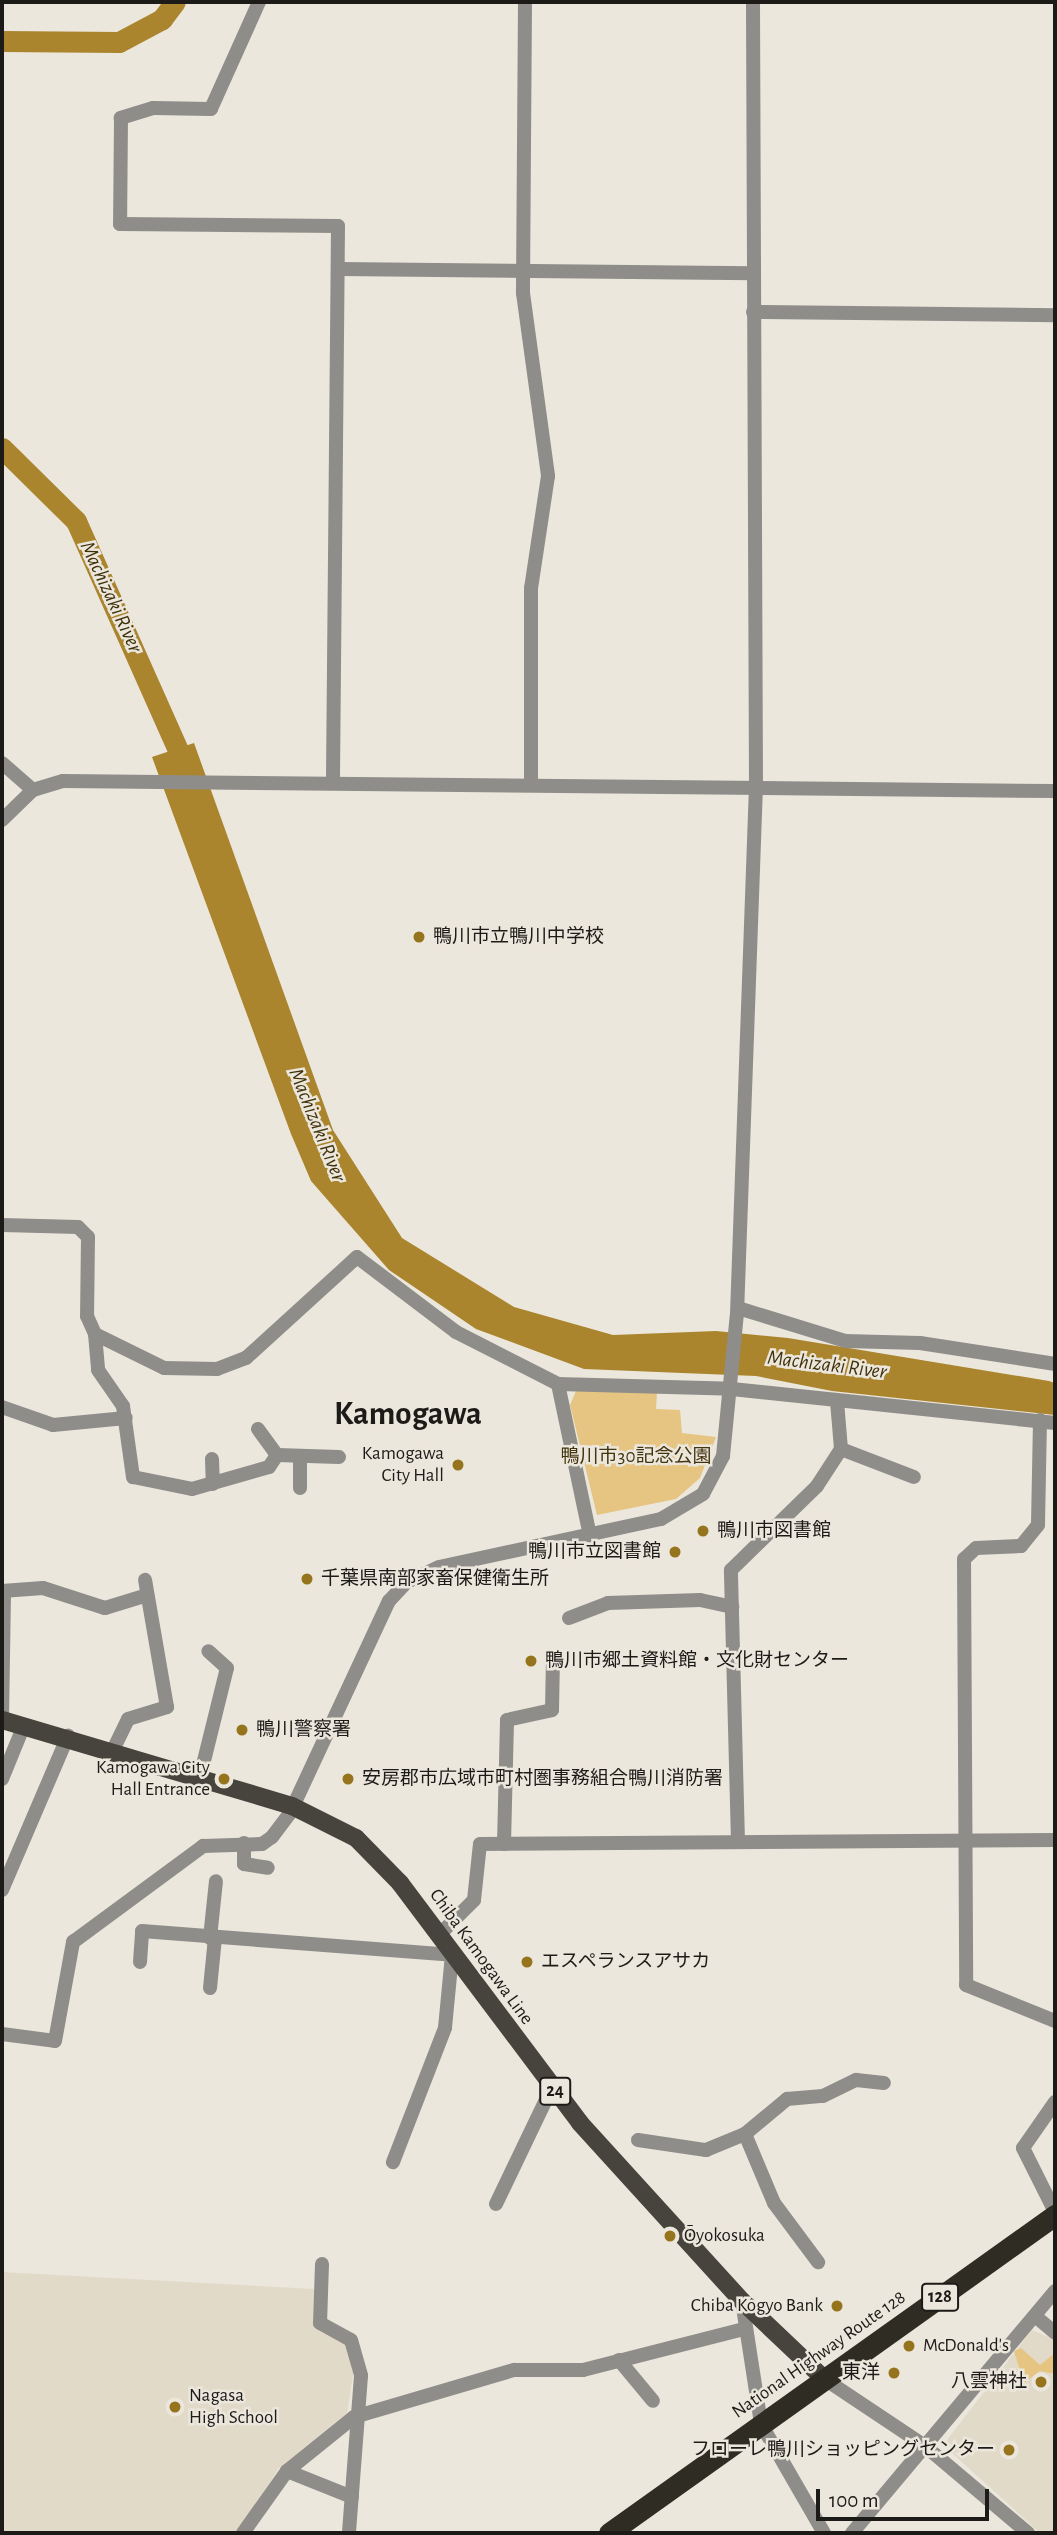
<!DOCTYPE html>
<meta charset="utf-8">
<style>
body{margin:0}
#map{position:relative;width:1057px;height:2535px;overflow:hidden;background:#ece7dd;font-family:"Alegreya Sans","Noto Sans JP",sans-serif}
div>[style]{position:absolute}
.built>*{inset:0;background:#e2dac9}
.green>*{inset:0;background:#e5c581}
.water>*{inset:0;background:#aa852d}
.river>*{height:21px;margin:-10.5px;padding:0 10.5px;transform-origin:10.5px;border-radius:10.5px;background:#aa852d}
.minor>*{height:14px;margin:-7px;padding:0 7px;transform-origin:7px;border-radius:7px;background:#8f8d89}
.major>*{height:18px;margin:-9px;padding:0 9px;transform-origin:9px;border-radius:9px;background:#47443d}
.highway>*{height:21px;margin:-10.5px;padding:0 10.5px;transform-origin:10.5px;border-radius:10.5px;background:#2f2c24}
.dots>*{width:19px;height:19px;translate:-50% -50%;box-sizing:border-box;border:4px solid #ece7dd;border-radius:50%}
span{translate:-50% -50%;white-space:nowrap;text-align:center;line-height:1.15;-webkit-text-stroke:5px #ece7dd;paint-order:stroke}
.shield-label span{padding:2px 5px;background:#ece7dd;border:2px solid;border-radius:5px;-webkit-text-stroke-width:0}
.shield-label{font-size:18px;color:#1d1b18;font-weight:700}
.poi-label{font-size:19px;color:#1d1b18}
.left{translate:0 -50%;text-align:left}
.right{translate:-100% -50%;text-align:right}
.park-label{font-size:19px;color:#44340f}
.street-label{font-size:19px;color:#1d1b18}
.water-label{font-size:21px;color:#41320c;font-style:italic}
.town-label{font-size:33px;color:#1d1b18;font-weight:700}
.frame{position:absolute;inset:0;border:4px solid #1d1b18;pointer-events:none}
.scale{position:absolute;left:816px;top:2489px;width:173px;height:32px;box-sizing:border-box;border:4px solid #1d1b18;border-top:0;padding-left:9px;font-size:21px;line-height:24px;white-space:nowrap;color:#1d1b18;-webkit-text-stroke:5px #ece7dd;paint-order:stroke}
</style>
<div id="map">
<div class="built">
<i style="clip-path:polygon(2px 2272px,314px 2289px,314px 2325px,344px 2340px,355px 2363px,347px 2413px,278px 2469px,238px 2533px,2px 2533px)"></i>
<i style="clip-path:polygon(1032px 2330px,1055px 2340px,1055px 2533px,1040px 2533px,943px 2445px)"></i>
</div>
<div class="green">
<i style="clip-path:polygon(576px 1391px,657px 1392px,656px 1409px,680px 1410px,682px 1433px,716px 1437px,700px 1478px,676px 1499px,597px 1515px,570px 1405px)"></i>
<i style="clip-path:polygon(1021px 2348px,1040px 2365px,1055px 2353px,1055px 2374px,1040px 2371px,1024px 2383px,1014px 2351px)"></i>
</div>
<div class="water">
<i style="clip-path:polygon(194px 743px,333px 1130px,402px 1238px,514px 1307px,613px 1335px,716px 1331px,788px 1338px,1049px 1381px,1055px 1383px,1055px 1415px,832px 1391px,756px 1376px,584px 1369px,476px 1329px,389px 1270px,311px 1181px,291px 1134px,152px 757px)"></i>
</div>
<div class="river">
<i style="left:2px;top:41px;width:117px;rotate:0.5deg"></i>
<i style="left:119px;top:42px;width:49px;rotate:-28.1deg"></i>
<i style="left:162px;top:19px;width:21px;rotate:-53deg"></i>
<i style="left:2px;top:448px;width:104px;rotate:44.6deg"></i>
<i style="left:76px;top:521px;width:275px;rotate:66deg"></i>
</div>
<div class="minor">
<i style="left:259px;top:2px;width:117px;rotate:114.2deg"></i>
<i style="left:211px;top:109px;width:58px;rotate:-179deg"></i>
<i style="left:153px;top:108px;width:34px;rotate:163deg"></i>
<i style="left:121px;top:118px;width:106px;rotate:90.5deg"></i>
<i style="left:120px;top:224px;width:218px;rotate:0.5deg"></i>
<i style="left:338px;top:226px;width:555px;rotate:90.52deg"></i>
<i style="left:525px;top:2px;width:291px;rotate:90.4deg"></i>
<i style="left:523px;top:293px;width:185px;rotate:82.2deg"></i>
<i style="left:548px;top:476px;width:113px;rotate:98.6deg"></i>
<i style="left:531px;top:588px;width:196px;rotate:90deg"></i>
<i style="left:339px;top:269px;width:415px;rotate:0.6deg"></i>
<i style="left:753px;top:312px;width:302px;rotate:0.6deg"></i>
<i style="left:2px;top:763px;width:41px;rotate:41.1deg"></i>
<i style="left:2px;top:820px;width:43px;rotate:-44.1deg"></i>
<i style="left:33px;top:790px;width:31px;rotate:-17deg"></i>
<i style="left:63px;top:781px;width:992px;rotate:0.58deg"></i>
<i style="left:2px;top:1225px;width:76px;rotate:1.5deg"></i>
<i style="left:78px;top:1227px;width:14px;rotate:45deg"></i>
<i style="left:88px;top:1237px;width:79px;rotate:90.7deg"></i>
<i style="left:87px;top:1316px;width:20px;rotate:66deg"></i>
<i style="left:95px;top:1334px;width:77px;rotate:26.2deg"></i>
<i style="left:164px;top:1368px;width:53px;rotate:1.1deg"></i>
<i style="left:217px;top:1369px;width:31px;rotate:-21deg"></i>
<i style="left:246px;top:1358px;width:150px;rotate:-42.3deg"></i>
<i style="left:357px;top:1257px;width:124px;rotate:37.1deg"></i>
<i style="left:456px;top:1332px;width:114px;rotate:27deg"></i>
<i style="left:558px;top:1384px;width:174px;rotate:1.6deg"></i>
<i style="left:732px;top:1389px;width:325px;rotate:6deg"></i>
<i style="left:738px;top:1308px;width:112px;rotate:17.1deg"></i>
<i style="left:845px;top:1341px;width:75px;rotate:1.5deg"></i>
<i style="left:920px;top:1343px;width:137px;rotate:8.8deg"></i>
<i style="left:95px;top:1334px;width:36px;rotate:85deg"></i>
<i style="left:98px;top:1370px;width:44px;rotate:55.2deg"></i>
<i style="left:123px;top:1406px;width:72px;rotate:82deg"></i>
<i style="left:133px;top:1477px;width:60px;rotate:11.5deg"></i>
<i style="left:192px;top:1489px;width:80px;rotate:-15.9deg"></i>
<i style="left:269px;top:1467px;width:14px;rotate:-56deg"></i>
<i style="left:558px;top:1384px;width:155px;rotate:78.1deg"></i>
<i style="left:2px;top:1407px;width:54px;rotate:19.4deg"></i>
<i style="left:53px;top:1425px;width:73px;rotate:-5.5deg"></i>
<i style="left:1040px;top:1420px;width:105px;rotate:91.1deg"></i>
<i style="left:1038px;top:1525px;width:27px;rotate:129deg"></i>
<i style="left:1021px;top:1546px;width:45px;rotate:177.5deg"></i>
<i style="left:976px;top:1548px;width:16px;rotate:137deg"></i>
<i style="left:964px;top:1559px;width:426px;rotate:89.7deg"></i>
<i style="left:966px;top:1985px;width:96px;rotate:22deg"></i>
<i style="left:258px;top:1429px;width:32px;rotate:54deg"></i>
<i style="left:277px;top:1455px;width:62px;rotate:1.8deg"></i>
<i style="left:841px;top:1449px;width:78px;rotate:21deg"></i>
<i style="left:300px;top:1456px;width:32px;rotate:90deg"></i>
<i style="left:212px;top:1459px;width:25px;rotate:88deg"></i>
<i style="left:2px;top:1591px;width:41px;rotate:-4.2deg"></i>
<i style="left:43px;top:1588px;width:65px;rotate:17.9deg"></i>
<i style="left:105px;top:1608px;width:41px;rotate:-17.1deg"></i>
<i style="left:569px;top:1618px;width:42px;rotate:-21deg"></i>
<i style="left:608px;top:1603px;width:92px;rotate:-1.9deg"></i>
<i style="left:700px;top:1600px;width:33px;rotate:12deg"></i>
<i style="left:2px;top:1720px;width:129px;rotate:-89.1deg"></i>
<i style="left:113px;top:1750px;width:34px;rotate:-64deg"></i>
<i style="left:128px;top:1719px;width:41px;rotate:-17.1deg"></i>
<i style="left:167px;top:1707px;width:129px;rotate:-99.8deg"></i>
<i style="left:200px;top:1777px;width:112px;rotate:-76.1deg"></i>
<i style="left:227px;top:1668px;width:25px;rotate:-138deg"></i>
<i style="left:2px;top:1779px;width:58px;rotate:-67.8deg"></i>
<i style="left:738px;top:1842px;width:272px;rotate:-91.5deg"></i>
<i style="left:731px;top:1570px;width:120px;rotate:-44.3deg"></i>
<i style="left:817px;top:1486px;width:44px;rotate:-57deg"></i>
<i style="left:841px;top:1449px;width:48px;rotate:-94.8deg"></i>
<i style="left:244px;top:1843px;width:21px;rotate:90deg"></i>
<i style="left:244px;top:1864px;width:24px;rotate:9deg"></i>
<i style="left:504px;top:1844px;width:124px;rotate:-88.6deg"></i>
<i style="left:507px;top:1720px;width:46px;rotate:-12.5deg"></i>
<i style="left:552px;top:1710px;width:53px;rotate:-88.9deg"></i>
<i style="left:2px;top:1890px;width:168px;rotate:-66.8deg"></i>
<i style="left:438px;top:1936px;width:51px;rotate:-45deg"></i>
<i style="left:474px;top:1900px;width:56px;rotate:-83.9deg"></i>
<i style="left:480px;top:1844px;width:575px;rotate:-0.4deg"></i>
<i style="left:210px;top:1938px;width:57px;rotate:-84deg"></i>
<i style="left:140px;top:1962px;width:31px;rotate:-86deg"></i>
<i style="left:142px;top:1931px;width:311px;rotate:4.4deg"></i>
<i style="left:452px;top:1955px;width:73px;rotate:95.5deg"></i>
<i style="left:445px;top:2028px;width:144px;rotate:111.2deg"></i>
<i style="left:210px;top:1988px;width:50px;rotate:-84.3deg"></i>
<i style="left:2px;top:2034px;width:53px;rotate:7.5deg"></i>
<i style="left:55px;top:2041px;width:101px;rotate:-79.7deg"></i>
<i style="left:73px;top:1942px;width:162px;rotate:-36.4deg"></i>
<i style="left:203px;top:1846px;width:59px;rotate:-1.9deg"></i>
<i style="left:262px;top:1844px;width:12px;rotate:-35deg"></i>
<i style="left:272px;top:1837px;width:30px;rotate:-53deg"></i>
<i style="left:290px;top:1813px;width:234px;rotate:-65deg"></i>
<i style="left:389px;top:1601px;width:26px;rotate:-47deg"></i>
<i style="left:407px;top:1582px;width:35px;rotate:-25deg"></i>
<i style="left:439px;top:1567px;width:227px;rotate:-12.2deg"></i>
<i style="left:661px;top:1519px;width:49px;rotate:-30.8deg"></i>
<i style="left:703px;top:1494px;width:43px;rotate:-62.2deg"></i>
<i style="left:723px;top:1456px;width:143px;rotate:-84.4deg"></i>
<i style="left:737px;top:1314px;width:528px;rotate:-87.94deg"></i>
<i style="left:756px;top:786px;width:784px;rotate:-90.22deg"></i>
<i style="left:1055px;top:2102px;width:56px;rotate:124.8deg"></i>
<i style="left:1023px;top:2148px;width:72px;rotate:63.4deg"></i>
<i style="left:745px;top:2134px;width:75px;rotate:67.2deg"></i>
<i style="left:774px;top:2203px;width:74px;rotate:53.3deg"></i>
<i style="left:638px;top:2140px;width:69px;rotate:8.4deg"></i>
<i style="left:706px;top:2150px;width:42px;rotate:-22.3deg"></i>
<i style="left:745px;top:2134px;width:55px;rotate:-39.8deg"></i>
<i style="left:787px;top:2099px;width:36px;rotate:-5deg"></i>
<i style="left:823px;top:2096px;width:37px;rotate:-26deg"></i>
<i style="left:856px;top:2080px;width:28px;rotate:6deg"></i>
<i style="left:496px;top:2204px;width:130px;rotate:-64.4deg"></i>
<i style="left:322px;top:2264px;width:59px;rotate:91.9deg"></i>
<i style="left:320px;top:2323px;width:35px;rotate:29deg"></i>
<i style="left:351px;top:2340px;width:37px;rotate:74deg"></i>
<i style="left:361px;top:2376px;width:157px;rotate:94.4deg"></i>
<i style="left:742px;top:2301px;width:124px;rotate:81.2deg"></i>
<i style="left:761px;top:2424px;width:126px;rotate:60deg"></i>
<i style="left:1035px;top:2316px;width:26px;rotate:40deg"></i>
<i style="left:619px;top:2360px;width:53px;rotate:50.3deg"></i>
<i style="left:823px;top:2378px;width:123px;rotate:33.7deg"></i>
<i style="left:925px;top:2446px;width:135px;rotate:40.2deg"></i>
<i style="left:287px;top:2471px;width:70px;rotate:21.8deg"></i>
<i style="left:243px;top:2533px;width:76px;rotate:-54.6deg"></i>
<i style="left:287px;top:2471px;width:86px;rotate:-38.9deg"></i>
<i style="left:354px;top:2417px;width:167px;rotate:-16.4deg"></i>
<i style="left:514px;top:2370px;width:69px"></i>
<i style="left:583px;top:2370px;width:166px;rotate:-14.3deg"></i>
<i style="left:852px;top:2533px;width:316px;rotate:-50deg"></i>
</div>
<div class="major">
<i style="left:2px;top:1720px;width:302px;rotate:16.5deg"></i>
<i style="left:292px;top:1806px;width:72px;rotate:26.6deg"></i>
<i style="left:356px;top:1838px;width:63px;rotate:45.6deg"></i>
<i style="left:400px;top:1883px;width:300px;rotate:53.1deg"></i>
<i style="left:580px;top:2123px;width:241px;rotate:47.7deg"></i>
<i style="left:742px;top:2301px;width:112px;rotate:43.5deg"></i>
</div>
<div class="highway">
<i style="left:609px;top:2533px;width:548px;rotate:-35.49deg"></i>
</div>
<div class="dots">
<i style="left:419px;top:937px;background:#96741d"></i>
<i style="left:458px;top:1465px;background:#96741d"></i>
<i style="left:703px;top:1531px;background:#96741d"></i>
<i style="left:675px;top:1552px;background:#96741d"></i>
<i style="left:307px;top:1579px;background:#96741d"></i>
<i style="left:531px;top:1661px;background:#96741d"></i>
<i style="left:242px;top:1730px;background:#96741d"></i>
<i style="left:224px;top:1779px;background:#96741d"></i>
<i style="left:348px;top:1779px;background:#96741d"></i>
<i style="left:527px;top:1962px;background:#96741d"></i>
<i style="left:670px;top:2236px;background:#96741d"></i>
<i style="left:837px;top:2306px;background:#96741d"></i>
<i style="left:909px;top:2346px;background:#96741d"></i>
<i style="left:894px;top:2373px;background:#96741d"></i>
<i style="left:1041px;top:2382px;background:#96741d"></i>
<i style="left:175px;top:2407px;background:#96741d"></i>
<i style="left:1009px;top:2450px;background:#96741d"></i>
</div>
<div class="shield-label">
<span style="left:555px;top:2091px">24</span>
<span style="left:940px;top:2297px">128</span>
</div>
<div class="poi-label">
<span class="left" style="left:433px;top:937px">鴨川市立鴨川中学校</span>
<span class="right" style="left:444px;top:1465px">Kamogawa<br>City Hall</span>
<span class="left" style="left:717px;top:1531px">鴨川市図書館</span>
<span class="right" style="left:661px;top:1552px">鴨川市立図書館</span>
<span class="left" style="left:321px;top:1579px">千葉県南部家畜保健衛生所</span>
<span class="left" style="left:545px;top:1661px">鴨川市郷土資料館・文化財センター</span>
<span class="left" style="left:256px;top:1730px">鴨川警察署</span>
<span class="right" style="left:210px;top:1779px">Kamogawa City<br>Hall Entrance</span>
<span class="left" style="left:362px;top:1779px">安房郡市広域市町村圏事務組合鴨川消防署</span>
<span class="left" style="left:541px;top:1962px">エスペランスアサカ</span>
<span class="left" style="left:684px;top:2236px">Ōyokosuka</span>
<span class="right" style="left:823px;top:2306px">Chiba Kogyo Bank</span>
<span class="left" style="left:923px;top:2346px">McDonald's</span>
<span class="right" style="left:880px;top:2373px">東洋</span>
<span class="right" style="left:1027px;top:2382px">八雲神社</span>
<span class="left" style="left:189px;top:2407px">Nagasa<br>High School</span>
<span class="right" style="left:995px;top:2450px">フローレ鴨川ショッピングセンター</span>
</div>
<div class="park-label">
<span style="left:636px;top:1457px">鴨川市30記念公園</span>
</div>
<div class="street-label">
<span style="left:481px;top:1957px;rotate:54deg">Chiba Kamogawa Line</span>
<span style="left:819px;top:2355px;rotate:-35deg">National Highway Route 128</span>
</div>
<div class="water-label">
<span style="left:111px;top:597px;rotate:65deg">Machizaki River</span>
<span style="left:317px;top:1125px;rotate:68deg">Machizaki River</span>
<span style="left:827px;top:1365px;rotate:7deg">Machizaki River</span>
</div>
<div class="town-label">
<span style="left:408px;top:1415px">Kamogawa</span>
</div>
<div class="frame"></div>
<div class="scale">100 m</div>
</div>
